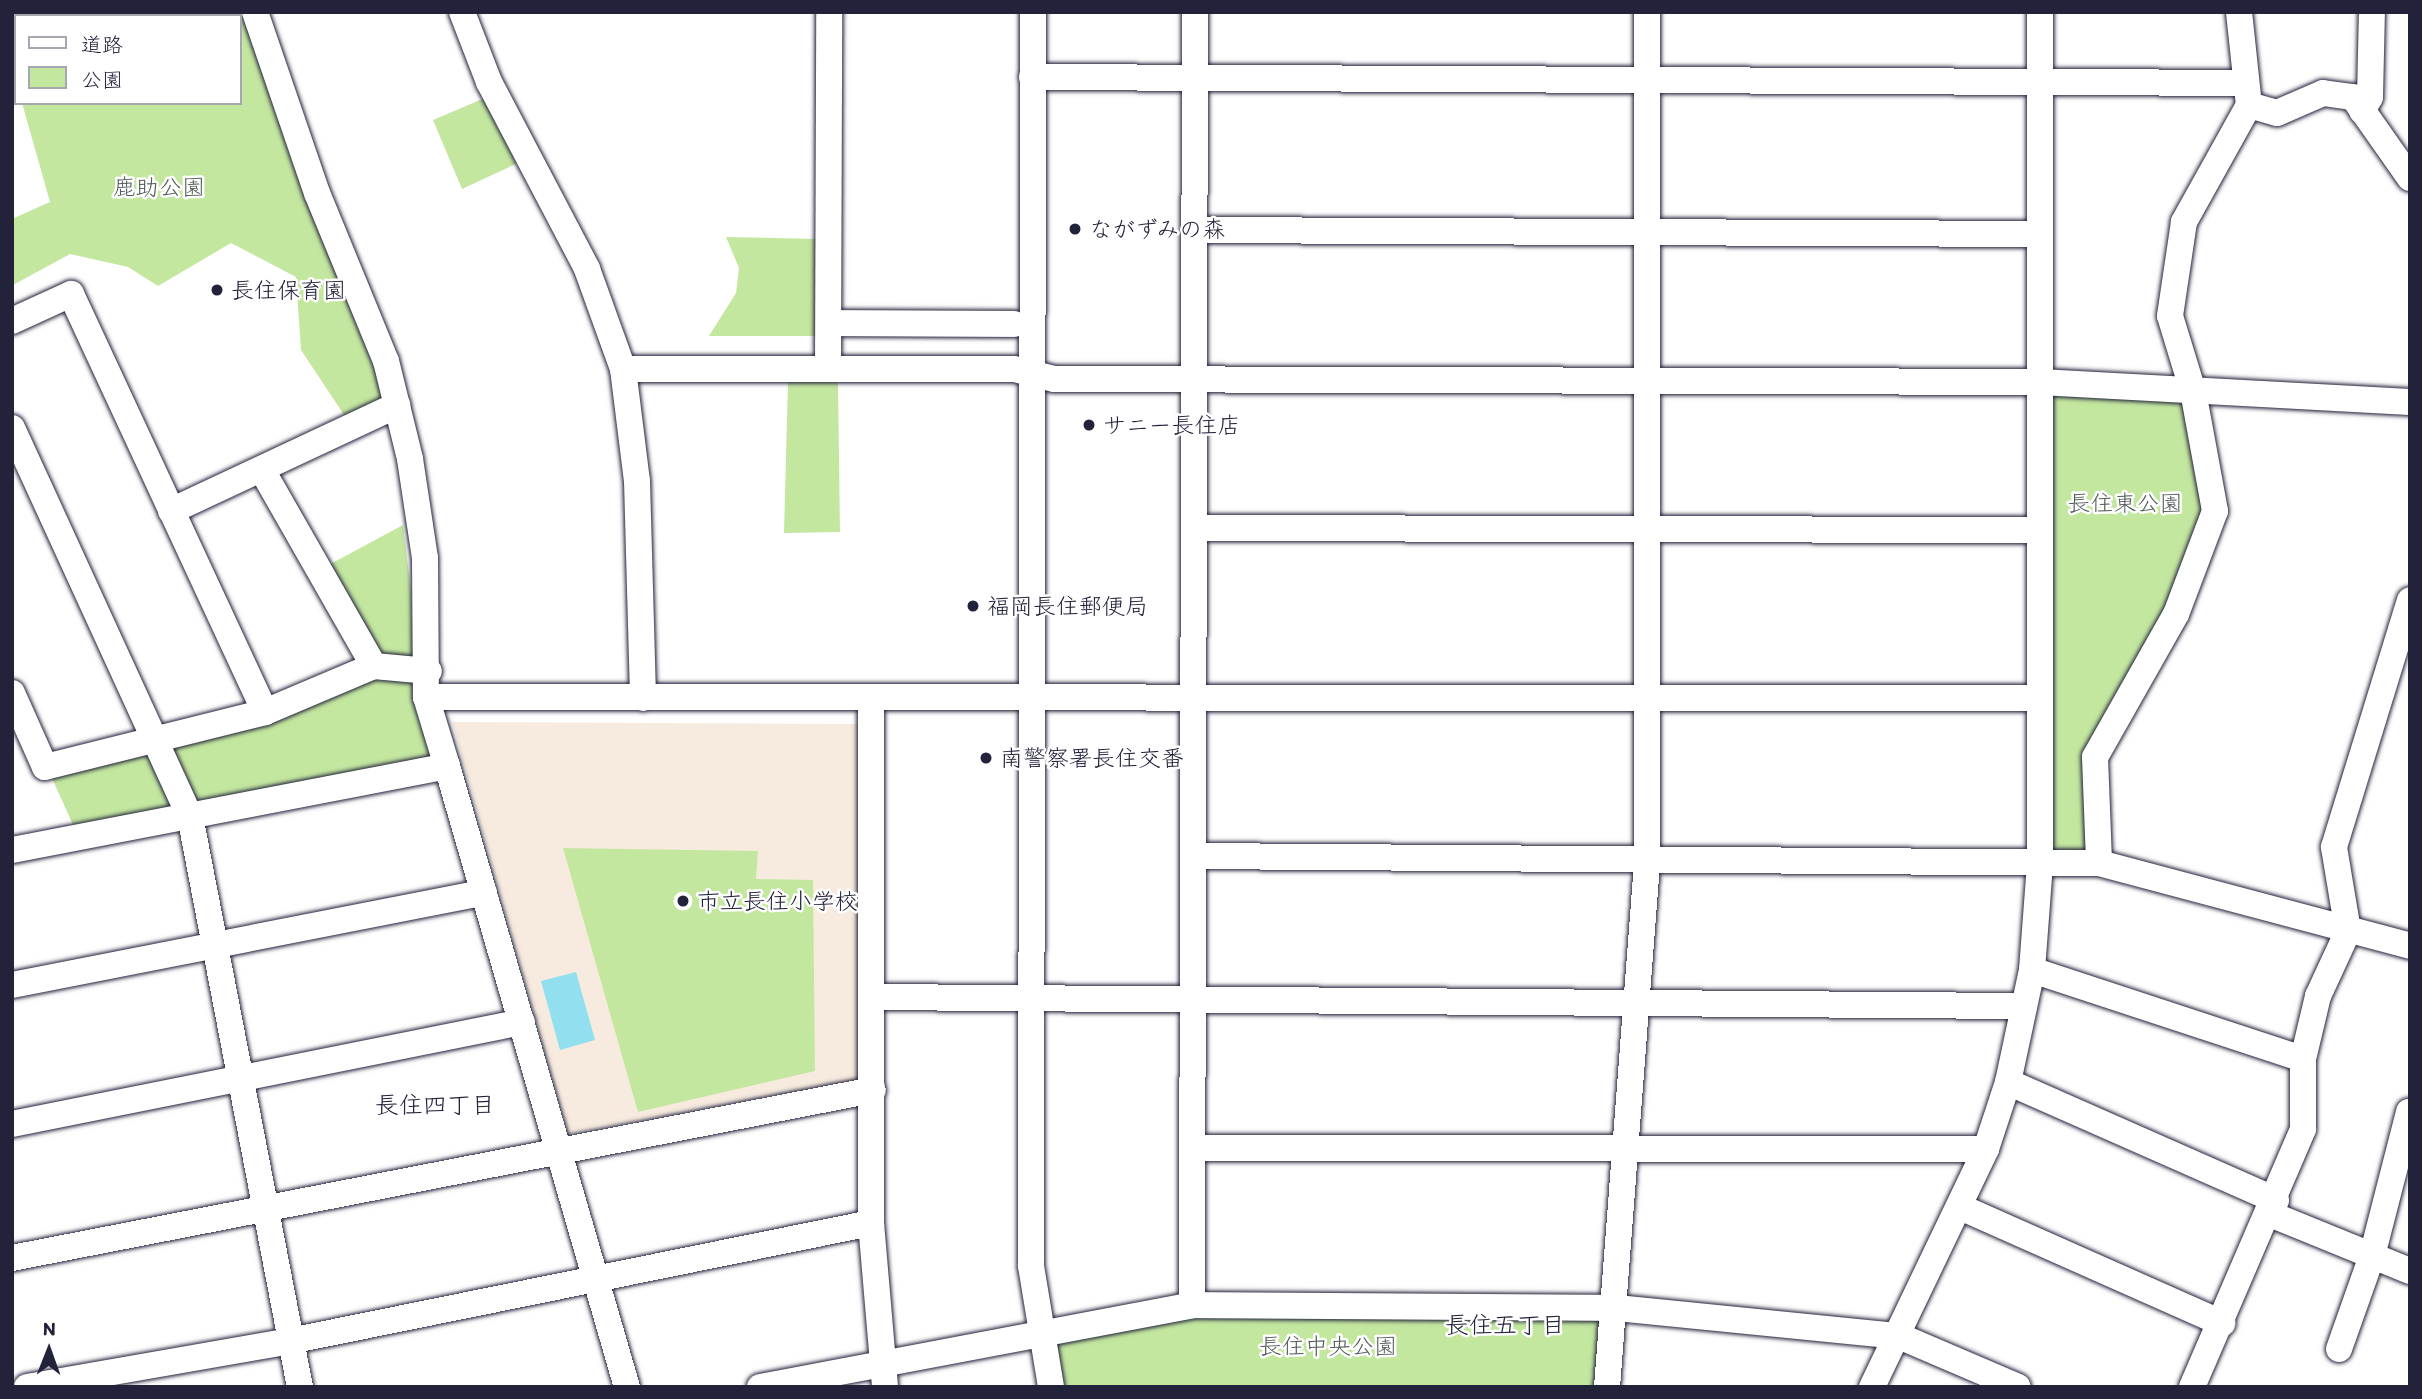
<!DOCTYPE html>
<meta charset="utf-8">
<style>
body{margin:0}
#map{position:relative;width:2422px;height:1399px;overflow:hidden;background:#fff;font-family:Itim,"Klee One",sans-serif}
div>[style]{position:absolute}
.built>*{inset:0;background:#f7ebdf}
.green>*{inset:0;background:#c4e7a0}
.water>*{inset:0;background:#91dfef}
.roads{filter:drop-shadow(0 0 2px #22223b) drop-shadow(0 0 2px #22223b)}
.minor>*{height:26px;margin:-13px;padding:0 13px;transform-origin:13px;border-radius:13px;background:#fff}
.dots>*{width:19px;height:19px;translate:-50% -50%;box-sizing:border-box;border:4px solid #fff;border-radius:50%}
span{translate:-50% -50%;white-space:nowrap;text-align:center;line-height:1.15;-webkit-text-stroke:5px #fff;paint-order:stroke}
.park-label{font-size:23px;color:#535d59}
.poi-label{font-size:23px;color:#22223b}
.left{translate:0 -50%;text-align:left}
.neighbourhood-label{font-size:24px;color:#22223b}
.frame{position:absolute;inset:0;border:14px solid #22223b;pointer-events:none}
.legend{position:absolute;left:14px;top:14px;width:228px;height:91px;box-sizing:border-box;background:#fff;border:2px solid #a7a7b1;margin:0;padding:9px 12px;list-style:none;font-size:21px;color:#22223b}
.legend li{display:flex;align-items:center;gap:14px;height:35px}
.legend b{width:35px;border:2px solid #a7a7b1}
.north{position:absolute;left:14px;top:1315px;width:70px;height:70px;-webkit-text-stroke:5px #fff;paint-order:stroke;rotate:1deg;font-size:19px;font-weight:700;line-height:28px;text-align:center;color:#22223b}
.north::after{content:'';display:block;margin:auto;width:24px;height:32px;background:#22223b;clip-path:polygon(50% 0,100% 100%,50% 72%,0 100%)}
</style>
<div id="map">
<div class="built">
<i style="clip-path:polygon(452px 722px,865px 724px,861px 1079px,568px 1134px)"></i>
</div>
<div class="green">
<i style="clip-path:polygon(12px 12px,255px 12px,397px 405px,352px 427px,301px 350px,296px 277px,231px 243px,158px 286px,128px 267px,70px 254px,13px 285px,12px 219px,50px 202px,22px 103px,240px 103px,240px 16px,16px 16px,16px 82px)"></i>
<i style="clip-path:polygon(487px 97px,520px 162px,462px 189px,433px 120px)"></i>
<i style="clip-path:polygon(726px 237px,818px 239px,817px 336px,709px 336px,736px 293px,739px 268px)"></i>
<i style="clip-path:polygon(838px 381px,840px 532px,784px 533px,788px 382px)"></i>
<i style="clip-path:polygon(2039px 382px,2193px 391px,2215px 511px,2095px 757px,2099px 863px,2051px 863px)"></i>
<i style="clip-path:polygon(403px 525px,411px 591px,413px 663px,377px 660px,323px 568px)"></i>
<i style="clip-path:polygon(375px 670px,416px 675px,412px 693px,433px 763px,74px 827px,51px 776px)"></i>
<i style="clip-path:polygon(563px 848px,758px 851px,756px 879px,813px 880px,815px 1071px,638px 1112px)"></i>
<i style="clip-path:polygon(1192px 1305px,1617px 1308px,1607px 1387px,1051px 1387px,1038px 1333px)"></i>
</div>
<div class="water">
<i style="clip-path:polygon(576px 972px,595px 1040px,560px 1050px,541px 981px)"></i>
</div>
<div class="roads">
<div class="minor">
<i style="left:255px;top:12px;width:191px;rotate:71.1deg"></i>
<i style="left:317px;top:193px;width:182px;rotate:67.7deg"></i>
<i style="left:386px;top:361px;width:101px;rotate:76.2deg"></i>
<i style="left:410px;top:459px;width:100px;rotate:81.4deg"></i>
<i style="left:425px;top:558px;width:139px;rotate:89.6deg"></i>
<i style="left:426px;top:697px;width:72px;rotate:73.1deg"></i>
<i style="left:462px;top:12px;width:75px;rotate:68.9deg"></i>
<i style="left:489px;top:82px;width:211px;rotate:62.3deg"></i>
<i style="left:587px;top:269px;width:106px;rotate:70.2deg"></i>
<i style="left:623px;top:369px;width:391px"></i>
<i style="left:1014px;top:369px;width:41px;rotate:14deg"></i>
<i style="left:1054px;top:379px;width:985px;rotate:0.17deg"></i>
<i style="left:2039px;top:382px;width:372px;rotate:3.1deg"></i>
<i style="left:1033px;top:12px;width:1254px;rotate:90.09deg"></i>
<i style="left:1031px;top:1266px;width:123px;rotate:80.6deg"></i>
<i style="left:2239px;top:12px;width:94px;rotate:83.9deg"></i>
<i style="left:2249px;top:105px;width:29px;rotate:16deg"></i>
<i style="left:2277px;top:113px;width:50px;rotate:-23.5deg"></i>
<i style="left:2323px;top:93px;width:30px;rotate:8deg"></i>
<i style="left:2353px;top:97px;width:99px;rotate:54.9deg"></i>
<i style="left:1032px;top:77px;width:1214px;rotate:0.28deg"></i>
<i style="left:2249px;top:105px;width:134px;rotate:119.1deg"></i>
<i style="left:2184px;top:222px;width:95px;rotate:98.5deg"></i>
<i style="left:2170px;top:316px;width:78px;rotate:73deg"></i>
<i style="left:2193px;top:391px;width:122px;rotate:79.6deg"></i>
<i style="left:2215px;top:511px;width:110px;rotate:110.7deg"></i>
<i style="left:2176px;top:614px;width:164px;rotate:119.5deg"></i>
<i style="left:2095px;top:757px;width:106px;rotate:87.8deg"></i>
<i style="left:2099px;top:863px;width:322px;rotate:14.9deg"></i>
<i style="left:2362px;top:111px;width:16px;rotate:-60deg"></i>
<i style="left:2370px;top:97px;width:85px;rotate:-88.7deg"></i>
<i style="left:1195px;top:230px;width:844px;rotate:0.27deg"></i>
<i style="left:12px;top:321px;width:65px;rotate:-24.6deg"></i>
<i style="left:71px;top:294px;width:461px;rotate:65.1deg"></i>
<i style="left:829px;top:323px;width:185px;rotate:0.3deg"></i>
<i style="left:828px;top:368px;width:356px;rotate:-89.8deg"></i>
<i style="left:623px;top:369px;width:113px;rotate:82.9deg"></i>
<i style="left:637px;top:481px;width:217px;rotate:88.4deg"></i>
<i style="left:12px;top:428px;width:427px;rotate:65.4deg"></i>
<i style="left:190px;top:816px;width:581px;rotate:79.1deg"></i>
<i style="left:262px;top:470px;width:226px;rotate:60.3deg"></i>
<i style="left:171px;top:511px;width:250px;rotate:-25.1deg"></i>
<i style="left:1194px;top:528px;width:844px;rotate:0.14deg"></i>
<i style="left:12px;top:693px;width:81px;rotate:66deg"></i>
<i style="left:45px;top:767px;width:227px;rotate:-14deg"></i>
<i style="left:265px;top:712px;width:118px;rotate:-22.9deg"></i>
<i style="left:374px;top:666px;width:55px;rotate:5.2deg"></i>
<i style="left:426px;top:697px;width:1613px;rotate:0.04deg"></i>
<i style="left:871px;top:700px;width:523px;rotate:90deg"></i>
<i style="left:12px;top:850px;width:443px;rotate:-10.9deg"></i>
<i style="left:447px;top:766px;width:647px;rotate:73.84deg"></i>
<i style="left:1194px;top:856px;width:905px;rotate:0.44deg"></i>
<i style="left:2032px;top:970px;width:285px;rotate:18.2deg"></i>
<i style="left:12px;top:985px;width:481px;rotate:-11.1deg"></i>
<i style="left:873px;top:997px;width:1151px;rotate:0.45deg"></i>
<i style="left:2008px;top:1082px;width:293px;rotate:23.8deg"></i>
<i style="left:12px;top:1124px;width:520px;rotate:-11.31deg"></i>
<i style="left:1194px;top:1148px;width:792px;rotate:0.07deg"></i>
<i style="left:1960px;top:1207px;width:287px;rotate:23.9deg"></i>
<i style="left:2270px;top:1214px;width:151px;rotate:22.2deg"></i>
<i style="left:12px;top:1258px;width:877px;rotate:-11.04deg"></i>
<i style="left:1192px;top:1305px;width:1293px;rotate:-89.87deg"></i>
<i style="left:2339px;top:1349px;width:99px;rotate:-70.5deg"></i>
<i style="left:2372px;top:1256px;width:149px;rotate:-75.6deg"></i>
<i style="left:27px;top:1387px;width:267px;rotate:-9.9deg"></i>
<i style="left:290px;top:1341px;width:593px;rotate:-11.48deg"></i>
<i style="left:871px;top:1223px;width:165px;rotate:85.1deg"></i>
<i style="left:760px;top:1387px;width:440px;rotate:-10.7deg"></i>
<i style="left:1192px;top:1305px;width:425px;rotate:0.4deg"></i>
<i style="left:1617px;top:1308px;width:283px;rotate:5.7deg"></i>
<i style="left:1899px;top:1336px;width:129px;rotate:23.2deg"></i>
<i style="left:1607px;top:1387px;width:526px;rotate:-85.63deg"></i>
<i style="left:1647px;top:863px;width:851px;rotate:-90deg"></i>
<i style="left:1872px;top:1387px;width:264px;rotate:-64.4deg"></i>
<i style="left:1986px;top:1149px;width:71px;rotate:-71.8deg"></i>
<i style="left:2008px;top:1082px;width:115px;rotate:-77.9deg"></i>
<i style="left:2032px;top:970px;width:107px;rotate:-85.7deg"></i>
<i style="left:2040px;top:863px;width:851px;rotate:-90deg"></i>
<i style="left:2192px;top:1387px;width:281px;rotate:-66.7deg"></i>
<i style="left:2303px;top:1129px;width:70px;rotate:-90deg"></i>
<i style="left:2303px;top:1059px;width:65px;rotate:-76.6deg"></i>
<i style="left:2318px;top:996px;width:72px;rotate:-65.2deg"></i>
<i style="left:2348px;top:931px;width:85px;rotate:-99.5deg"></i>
<i style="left:2334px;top:847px;width:258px;rotate:-72.9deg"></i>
</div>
</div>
<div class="dots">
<i style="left:1075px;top:229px;background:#22223b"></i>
<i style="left:217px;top:290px;background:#22223b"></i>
<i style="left:1089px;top:425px;background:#22223b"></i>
<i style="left:973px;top:606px;background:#22223b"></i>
<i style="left:986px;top:758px;background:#22223b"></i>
<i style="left:683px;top:901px;background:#22223b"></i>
</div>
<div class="park-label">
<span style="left:159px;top:187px">鹿助公園</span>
<span style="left:2125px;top:503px">長住東公園</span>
<span style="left:1328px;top:1346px">長住中央公園</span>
</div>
<div class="poi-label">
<span class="left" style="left:1089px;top:229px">ながずみの森</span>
<span class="left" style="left:231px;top:290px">長住保育園</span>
<span class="left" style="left:1103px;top:425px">サニー長住店</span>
<span class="left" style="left:987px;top:606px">福岡長住郵便局</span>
<span class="left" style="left:1000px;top:758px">南警察署長住交番</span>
<span class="left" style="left:697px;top:901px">市立長住小学校</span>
</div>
<div class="neighbourhood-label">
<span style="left:435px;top:1105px">長住四丁目</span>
<span style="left:1505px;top:1325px">長住五丁目</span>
</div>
<div class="frame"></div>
<ul class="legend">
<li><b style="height:9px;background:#fff"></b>道路</li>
<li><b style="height:19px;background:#c4e7a0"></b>公園</li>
</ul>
<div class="north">N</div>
</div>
